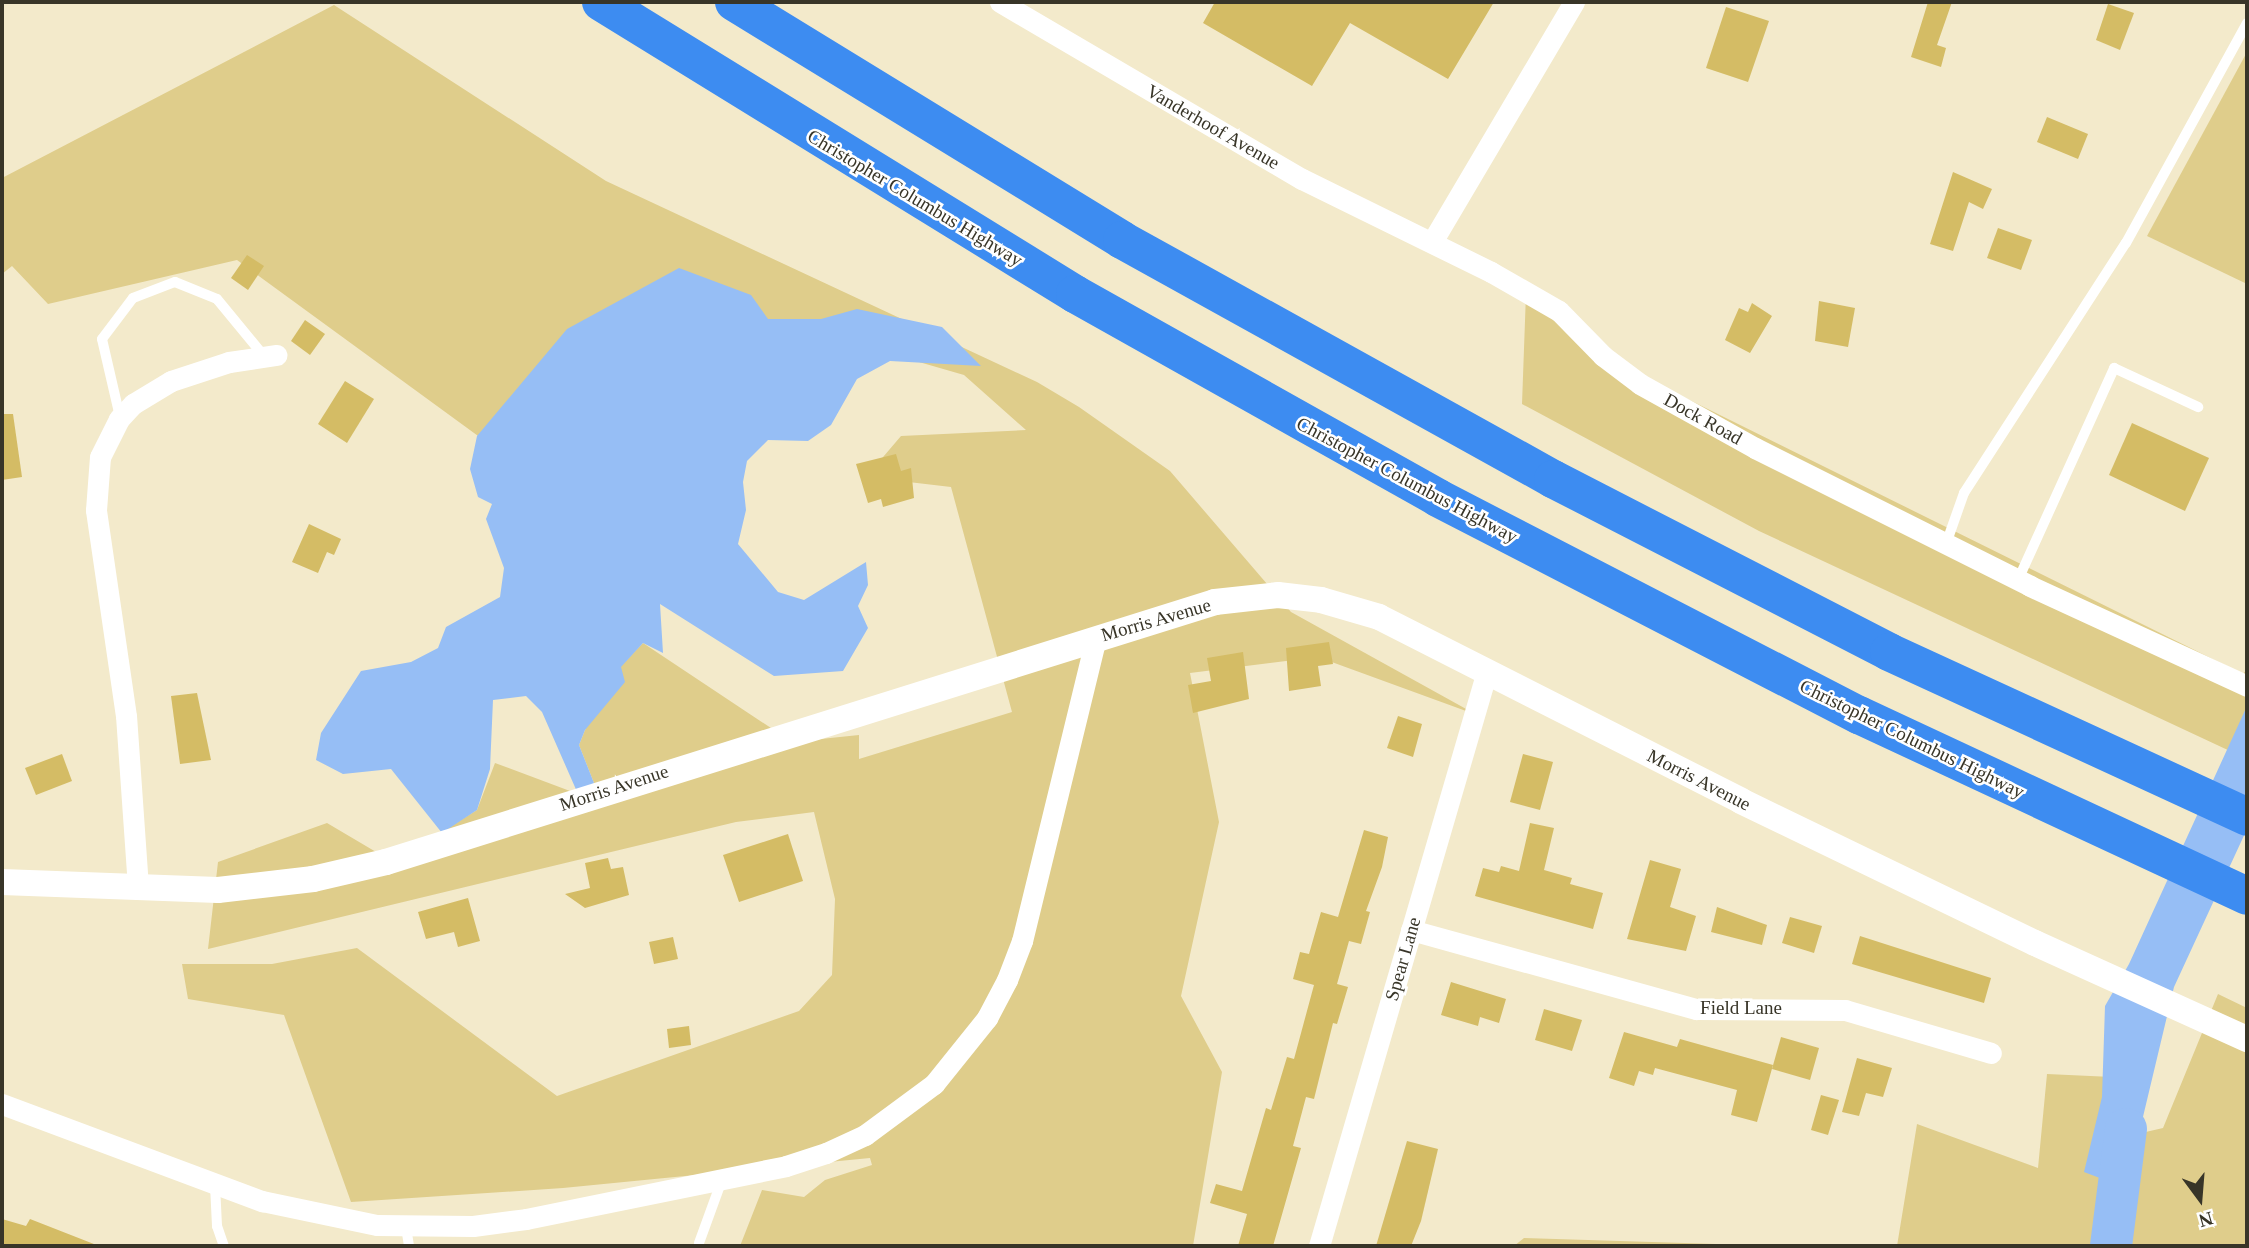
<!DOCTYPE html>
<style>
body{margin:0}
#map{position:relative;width:2249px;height:1248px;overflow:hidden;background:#f3eacb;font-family:"Times New Roman",serif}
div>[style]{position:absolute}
.green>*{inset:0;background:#dfcd8b}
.water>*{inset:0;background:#96bef5}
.river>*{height:42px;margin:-21px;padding:0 21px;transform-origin:21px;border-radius:21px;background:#96bef5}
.building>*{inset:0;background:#d4bc65}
.service>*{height:10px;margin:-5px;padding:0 5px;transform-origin:5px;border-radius:5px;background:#fff}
.minor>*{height:21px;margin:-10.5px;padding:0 10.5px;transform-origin:10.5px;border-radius:10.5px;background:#fff}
.tertiary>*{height:26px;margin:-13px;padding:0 13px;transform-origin:13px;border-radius:13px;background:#fff}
.motorway>*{height:38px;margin:-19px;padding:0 19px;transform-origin:19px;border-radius:19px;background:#3d8cf1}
span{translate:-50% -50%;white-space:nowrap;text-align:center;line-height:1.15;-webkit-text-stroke:5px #fff;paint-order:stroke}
.street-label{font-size:19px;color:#383528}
.frame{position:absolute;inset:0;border:4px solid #383528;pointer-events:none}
.north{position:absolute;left:2165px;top:1164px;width:70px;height:70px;-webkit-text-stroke:5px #fff;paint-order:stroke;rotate:164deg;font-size:19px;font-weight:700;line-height:28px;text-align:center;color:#383528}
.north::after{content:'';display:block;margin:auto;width:24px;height:32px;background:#383528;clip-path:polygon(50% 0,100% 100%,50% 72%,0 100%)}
</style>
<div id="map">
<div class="green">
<i style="clip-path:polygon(334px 5px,606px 181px,1037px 382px,1079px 407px,1170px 471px,1291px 612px,1477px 715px,1318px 657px,1190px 673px,1219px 822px,1181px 996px,1222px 1072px,1193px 1246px,740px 1246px,762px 1190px,804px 1197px,825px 1180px,872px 1165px,870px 1158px,563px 1188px,351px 1202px,284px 1015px,188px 999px,182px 964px,272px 964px,357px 948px,557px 1096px,799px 1011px,832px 975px,835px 899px,814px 812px,736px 822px,208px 949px,218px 862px,327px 823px,393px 862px,477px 810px,495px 763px,578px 794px,594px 783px,579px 745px,585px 730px,620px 667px,643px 643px,792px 742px,859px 735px,859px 759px,1012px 712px,951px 487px,866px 477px,901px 436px,1026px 430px,964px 375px,874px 349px,511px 460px,237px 260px,48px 304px,12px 266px,2px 274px,2px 178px)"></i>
<i style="clip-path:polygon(2247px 52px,2247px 284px,2147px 236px)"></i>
<i style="clip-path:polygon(1526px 293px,1631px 371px,2243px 674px,2247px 669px,2247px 759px,1759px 531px,1522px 404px)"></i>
<i style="clip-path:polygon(2218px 994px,2247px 1008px,2247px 1246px,1897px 1246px,1917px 1124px,2038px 1168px,2047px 1074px,2112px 1077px,2111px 1140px,2163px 1128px)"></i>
<i style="clip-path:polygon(1524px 1238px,1782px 1246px,1514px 1246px)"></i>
</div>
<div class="water">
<i style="clip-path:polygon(679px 268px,751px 295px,768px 319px,821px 319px,857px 309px,942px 327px,981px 366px,890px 361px,857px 379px,831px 425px,808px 441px,768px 440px,747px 461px,743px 482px,746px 510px,738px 544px,778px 592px,804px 600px,866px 562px,868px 585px,858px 606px,868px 628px,843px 671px,774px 676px,660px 604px,663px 653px,643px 643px,621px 667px,625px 682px,585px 730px,579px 745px,594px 783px,578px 794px,542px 712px,526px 696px,493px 700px,490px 769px,477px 810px,442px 833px,391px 769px,343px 774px,316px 760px,321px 733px,361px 671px,411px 662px,438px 648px,446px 627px,500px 597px,504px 568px,486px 519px,492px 504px,478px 497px,470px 469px,477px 436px,567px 329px)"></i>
<i style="clip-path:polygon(2247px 706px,2247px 829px,2174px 987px,2126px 1188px,2084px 1172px,2102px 1097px,2105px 1006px,2129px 964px)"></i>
</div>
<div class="river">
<i style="left:2111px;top:1246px;width:118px;rotate:-82.7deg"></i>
</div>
<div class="building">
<i style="clip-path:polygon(1215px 2px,1494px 2px,1448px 79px,1350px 23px,1312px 86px,1203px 23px)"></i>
<i style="clip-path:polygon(1928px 2px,1952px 2px,1937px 45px,1946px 48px,1941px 67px,1911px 57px)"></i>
<i style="clip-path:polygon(2108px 4px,2134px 13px,2120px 50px,2096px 40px)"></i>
<i style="clip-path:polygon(1726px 7px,1769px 21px,1748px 82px,1706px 68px)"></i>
<i style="clip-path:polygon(2047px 117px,2088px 134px,2078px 159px,2037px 142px)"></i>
<i style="clip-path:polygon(1953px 172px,1992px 189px,1983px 209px,1969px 202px,1953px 251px,1930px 244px)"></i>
<i style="clip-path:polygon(1998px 228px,2032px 240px,2021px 270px,1987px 258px)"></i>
<i style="clip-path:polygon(247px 255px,264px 266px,248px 290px,231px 278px)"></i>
<i style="clip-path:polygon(1819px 301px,1855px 308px,1848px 347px,1815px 341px)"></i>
<i style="clip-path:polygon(1752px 303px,1772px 316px,1750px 353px,1725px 340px,1739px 308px,1748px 312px)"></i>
<i style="clip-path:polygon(305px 320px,325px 334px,310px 355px,291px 341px)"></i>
<i style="clip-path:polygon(345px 381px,374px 399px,347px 443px,318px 424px)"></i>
<i style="clip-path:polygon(2px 414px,13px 414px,22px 477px,2px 480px)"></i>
<i style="clip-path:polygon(2132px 423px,2209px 458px,2185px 511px,2109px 475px)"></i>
<i style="clip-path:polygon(896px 454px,901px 471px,911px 468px,914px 498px,883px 507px,881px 499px,868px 503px,856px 464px)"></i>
<i style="clip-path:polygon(309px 524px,341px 539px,334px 555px,327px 552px,318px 573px,292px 562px)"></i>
<i style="clip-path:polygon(1329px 642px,1333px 664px,1318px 666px,1321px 686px,1289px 691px,1286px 648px)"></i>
<i style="clip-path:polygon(1243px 652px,1249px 699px,1193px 713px,1188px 685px,1211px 681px,1207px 658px)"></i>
<i style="clip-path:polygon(197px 693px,211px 760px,180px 764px,171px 696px)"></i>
<i style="clip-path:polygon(1398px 716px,1422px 724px,1413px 757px,1387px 748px)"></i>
<i style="clip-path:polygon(62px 754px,72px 781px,36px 795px,25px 768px)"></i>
<i style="clip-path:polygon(1523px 754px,1553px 762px,1540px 810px,1510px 802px)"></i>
<i style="clip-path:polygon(1530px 823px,1554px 828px,1544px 870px,1572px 878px,1570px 884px,1603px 893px,1593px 929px,1475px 896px,1483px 868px,1499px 872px,1501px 866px,1519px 871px)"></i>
<i style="clip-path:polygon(1364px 830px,1388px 837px,1382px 867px,1366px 911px,1370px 912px,1361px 944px,1349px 941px,1337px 984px,1348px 987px,1337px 1024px,1333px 1023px,1314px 1099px,1306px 1097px,1293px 1146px,1301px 1148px,1273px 1246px,1238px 1246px,1247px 1214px,1210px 1203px,1216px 1184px,1242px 1191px,1266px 1108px,1271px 1110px,1287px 1057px,1294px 1059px,1314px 985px,1293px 979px,1300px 952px,1309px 954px,1321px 912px,1338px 917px)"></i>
<i style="clip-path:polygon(788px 834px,803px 881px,739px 902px,723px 855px)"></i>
<i style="clip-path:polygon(608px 858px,611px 869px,623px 867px,629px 895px,585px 908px,565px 894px,590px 888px,585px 863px)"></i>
<i style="clip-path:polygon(1650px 860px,1681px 869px,1670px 907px,1696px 916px,1686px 951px,1627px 939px)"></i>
<i style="clip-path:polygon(468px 898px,480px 941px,458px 947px,454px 932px,426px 939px,418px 912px)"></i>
<i style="clip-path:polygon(1717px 907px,1767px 925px,1762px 945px,1711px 932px)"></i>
<i style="clip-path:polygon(1790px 917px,1822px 926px,1814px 953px,1782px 943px)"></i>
<i style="clip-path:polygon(1860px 936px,1991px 978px,1984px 1003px,1852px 964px)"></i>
<i style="clip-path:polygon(673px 937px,678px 959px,654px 964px,649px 942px)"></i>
<i style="clip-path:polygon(1451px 982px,1506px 999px,1499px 1023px,1480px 1017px,1478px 1026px,1441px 1015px)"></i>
<i style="clip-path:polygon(1544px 1009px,1582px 1020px,1572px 1051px,1535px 1040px)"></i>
<i style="clip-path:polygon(689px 1026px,691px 1045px,669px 1048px,667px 1029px)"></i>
<i style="clip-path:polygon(1624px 1032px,1677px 1047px,1680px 1039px,1773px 1065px,1757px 1122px,1731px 1115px,1737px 1090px,1655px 1068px,1653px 1075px,1639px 1071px,1634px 1086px,1609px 1078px)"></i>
<i style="clip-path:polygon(1781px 1037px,1819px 1048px,1810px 1080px,1772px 1069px)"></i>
<i style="clip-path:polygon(1857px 1058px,1892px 1068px,1883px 1097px,1866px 1093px,1859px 1116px,1842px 1112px)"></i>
<i style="clip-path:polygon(1821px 1095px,1839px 1100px,1828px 1135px,1811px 1130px)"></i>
<i style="clip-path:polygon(1407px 1141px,1438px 1149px,1421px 1221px,1411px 1246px,1376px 1246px)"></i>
<i style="clip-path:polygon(2px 1219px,26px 1226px,30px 1219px,99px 1246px,2px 1246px)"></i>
</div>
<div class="service">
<i style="left:120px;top:417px;width:80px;rotate:-103deg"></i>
<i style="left:102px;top:339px;width:51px;rotate:-52.9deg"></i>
<i style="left:133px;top:298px;width:45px;rotate:-20.9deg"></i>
<i style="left:175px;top:282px;width:45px;rotate:22deg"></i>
<i style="left:217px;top:299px;width:74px;rotate:50.5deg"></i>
<i style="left:1946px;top:544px;width:54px;rotate:-70.6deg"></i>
<i style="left:1964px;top:493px;width:298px;rotate:-57.1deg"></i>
<i style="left:2126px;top:243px;width:251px;rotate:-61.2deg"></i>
<i style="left:2018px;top:580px;width:233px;rotate:-65.6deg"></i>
<i style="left:2114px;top:368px;width:93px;rotate:24.9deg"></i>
<i style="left:215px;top:1185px;width:41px;rotate:87.2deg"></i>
<i style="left:217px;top:1226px;width:21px;rotate:71deg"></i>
<i style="left:406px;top:1227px;width:19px;rotate:81deg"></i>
<i style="left:699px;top:1243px;width:70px;rotate:-70deg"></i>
</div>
<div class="minor">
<i style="left:1000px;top:2px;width:350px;rotate:30.4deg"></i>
<i style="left:1302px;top:179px;width:211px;rotate:26.2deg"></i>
<i style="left:1491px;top:272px;width:78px;rotate:29.8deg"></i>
<i style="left:1559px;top:311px;width:63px;rotate:45.6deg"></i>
<i style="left:1603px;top:356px;width:46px;rotate:37.1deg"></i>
<i style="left:1640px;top:384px;width:132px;rotate:29.1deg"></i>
<i style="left:1755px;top:448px;width:308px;rotate:26.6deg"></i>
<i style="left:2030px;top:586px;width:239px;rotate:24.7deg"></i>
<i style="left:1432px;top:242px;width:279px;rotate:-59.4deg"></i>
<i style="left:138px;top:887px;width:171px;rotate:-94deg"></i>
<i style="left:126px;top:716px;width:208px;rotate:-98.3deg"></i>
<i style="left:96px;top:510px;width:53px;rotate:-85.7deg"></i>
<i style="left:100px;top:457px;width:42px;rotate:-63.4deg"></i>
<i style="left:119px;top:419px;width:21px;rotate:-47deg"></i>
<i style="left:133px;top:404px;width:44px;rotate:-31.2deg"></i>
<i style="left:171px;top:381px;width:61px;rotate:-18.1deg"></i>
<i style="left:229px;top:362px;width:48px;rotate:-8.5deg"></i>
<i style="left:1411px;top:930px;width:296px;rotate:15.5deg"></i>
<i style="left:1696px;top:1009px;width:149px;rotate:0.4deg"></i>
<i style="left:1845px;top:1010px;width:152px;rotate:16.4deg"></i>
<i style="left:2px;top:1104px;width:278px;rotate:20.5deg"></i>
<i style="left:262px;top:1201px;width:117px;rotate:11.8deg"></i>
<i style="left:377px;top:1225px;width:96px;rotate:0.6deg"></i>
<i style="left:473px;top:1226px;width:53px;rotate:-7.5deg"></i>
<i style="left:526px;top:1219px;width:265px;rotate:-11.5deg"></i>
<i style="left:786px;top:1166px;width:42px;rotate:-18deg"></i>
<i style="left:826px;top:1153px;width:43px;rotate:-24.8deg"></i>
<i style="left:865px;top:1135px;width:86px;rotate:-36.5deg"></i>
<i style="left:934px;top:1084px;width:85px;rotate:-51.2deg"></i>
<i style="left:987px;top:1018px;width:43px;rotate:-62.2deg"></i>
<i style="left:1007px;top:980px;width:42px;rotate:-69deg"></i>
<i style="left:1022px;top:941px;width:313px;rotate:-76.3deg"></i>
<i style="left:1319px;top:1246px;width:599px;rotate:-73.71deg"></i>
</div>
<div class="tertiary">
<i style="left:2px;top:882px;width:216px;rotate:2.1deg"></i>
<i style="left:218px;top:890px;width:96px;rotate:-6.6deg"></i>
<i style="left:313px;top:879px;width:75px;rotate:-13.1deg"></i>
<i style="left:386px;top:862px;width:869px;rotate:-17.41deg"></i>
<i style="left:1215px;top:602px;width:63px;rotate:-6.3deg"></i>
<i style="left:1278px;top:595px;width:43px;rotate:6.6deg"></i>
<i style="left:1321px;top:600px;width:60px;rotate:16.3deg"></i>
<i style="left:1379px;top:617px;width:406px;rotate:26.9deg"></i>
<i style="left:1741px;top:801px;width:326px;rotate:25.8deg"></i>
<i style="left:2035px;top:943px;width:233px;rotate:24.4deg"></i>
</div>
<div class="motorway">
<i style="left:601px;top:2px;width:557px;rotate:31.63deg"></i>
<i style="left:1075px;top:294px;width:416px;rotate:29.3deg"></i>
<i style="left:1438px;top:498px;width:474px;rotate:27.3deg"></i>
<i style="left:1859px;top:715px;width:428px;rotate:25deg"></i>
<i style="left:734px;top:2px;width:455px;rotate:31.5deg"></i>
<i style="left:1122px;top:240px;width:493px;rotate:29deg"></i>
<i style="left:1553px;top:479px;width:378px;rotate:27.2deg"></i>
<i style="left:1889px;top:652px;width:394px;rotate:24.7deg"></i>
</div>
<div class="street-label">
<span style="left:1213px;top:127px;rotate:30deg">Vanderhoof Avenue</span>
<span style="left:915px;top:198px;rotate:31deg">Christopher Columbus Highway</span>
<span style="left:1703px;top:419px;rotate:29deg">Dock Road</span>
<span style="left:1407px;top:480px;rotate:28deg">Christopher Columbus Highway</span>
<span style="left:1156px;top:620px;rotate:-16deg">Morris Avenue</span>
<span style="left:1912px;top:739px;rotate:26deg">Christopher Columbus Highway</span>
<span style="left:1699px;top:780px;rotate:27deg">Morris Avenue</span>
<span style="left:614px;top:788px;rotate:-18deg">Morris Avenue</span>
<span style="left:1403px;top:959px;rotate:-74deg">Spear Lane</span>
<span style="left:1741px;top:1008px">Field Lane</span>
</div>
<div class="frame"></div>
<div class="north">N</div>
</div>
